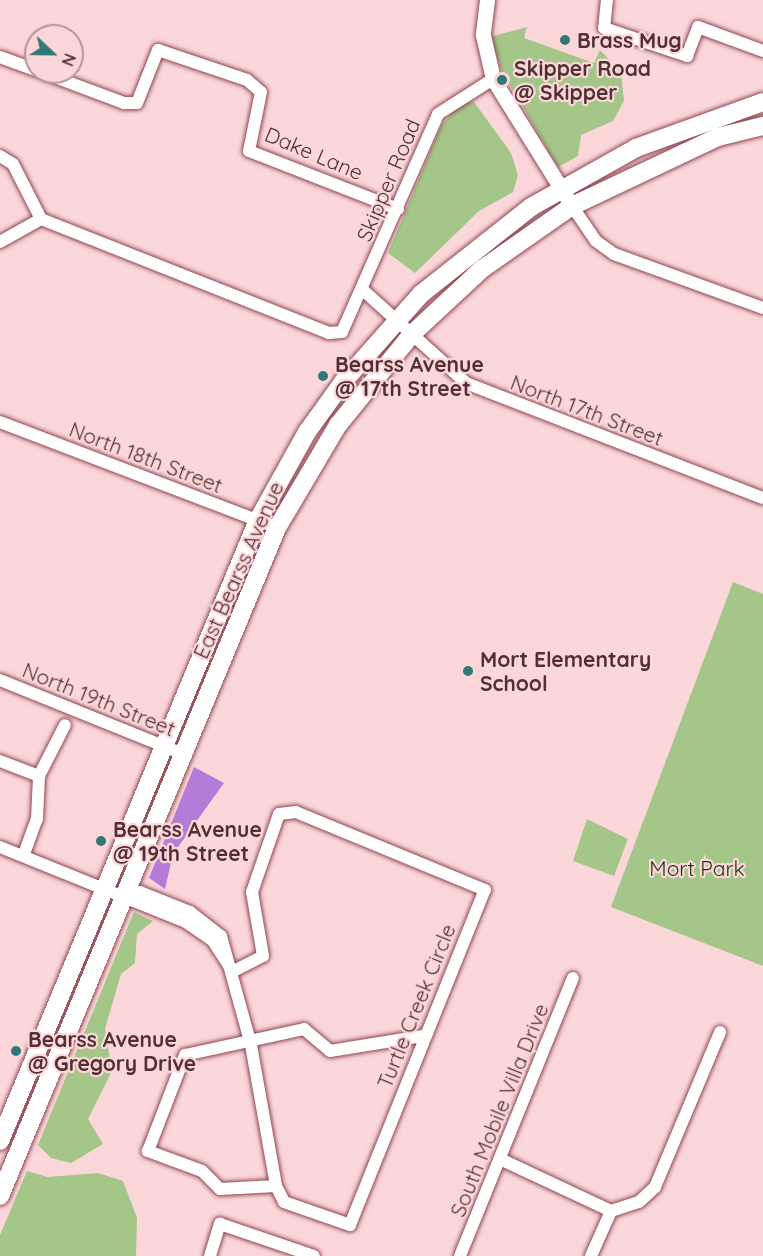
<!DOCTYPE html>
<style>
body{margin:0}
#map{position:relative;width:763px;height:1256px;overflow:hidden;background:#fbd7da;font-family:Quicksand,sans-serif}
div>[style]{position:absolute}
.green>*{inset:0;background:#a4c789}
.water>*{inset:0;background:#b57cd7}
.roads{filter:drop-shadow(0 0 2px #904551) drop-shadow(0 0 2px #904551)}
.minor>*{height:12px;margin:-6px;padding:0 6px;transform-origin:6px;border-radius:6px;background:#fff}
.tertiary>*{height:15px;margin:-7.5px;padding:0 7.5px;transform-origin:7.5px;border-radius:7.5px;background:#fff}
.secondary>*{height:18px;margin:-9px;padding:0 9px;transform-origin:9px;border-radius:9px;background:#fff}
.dots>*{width:16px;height:16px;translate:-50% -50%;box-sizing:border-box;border:3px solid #fbd7da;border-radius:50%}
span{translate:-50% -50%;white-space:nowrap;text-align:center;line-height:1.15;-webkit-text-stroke:4.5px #fbd7da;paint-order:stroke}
.poi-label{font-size:21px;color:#533034;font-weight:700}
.left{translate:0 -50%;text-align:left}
.street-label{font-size:21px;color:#533034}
.park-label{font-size:21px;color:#24380f}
.north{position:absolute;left:24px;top:24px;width:60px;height:60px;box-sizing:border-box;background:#fbd7da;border:2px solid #b89498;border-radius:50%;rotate:112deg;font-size:16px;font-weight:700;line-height:24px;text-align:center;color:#533034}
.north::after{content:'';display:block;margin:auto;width:21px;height:27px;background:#307976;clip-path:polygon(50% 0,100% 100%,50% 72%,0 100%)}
</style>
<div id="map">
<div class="green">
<i style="clip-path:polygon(527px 27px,524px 38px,594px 63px,600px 50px,621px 72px,624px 101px,613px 121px,581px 135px,578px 156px,558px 167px,503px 73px,490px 37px)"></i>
<i style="clip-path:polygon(474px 102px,511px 153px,518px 175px,513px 192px,479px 211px,415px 273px,388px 253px,441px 126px,459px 104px)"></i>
<i style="clip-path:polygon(733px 582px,763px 594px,763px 966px,611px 907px)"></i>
<i style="clip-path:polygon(587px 819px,628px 839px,614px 876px,573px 861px)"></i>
<i style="clip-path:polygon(134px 912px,153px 921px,137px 934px,135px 963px,121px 974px,105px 1029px,112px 1071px,88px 1119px,103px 1144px,71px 1163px,51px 1158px,38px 1145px)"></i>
<i style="clip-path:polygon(27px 1171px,48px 1177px,98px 1173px,123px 1181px,137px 1218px,136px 1256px,0 1256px,0 1235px)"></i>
</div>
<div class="water">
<i style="clip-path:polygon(194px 767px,224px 783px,173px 854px,165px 889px,149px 878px)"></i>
</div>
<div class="roads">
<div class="minor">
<i style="left:607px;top:0;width:28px;rotate:96deg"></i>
<i style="left:604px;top:28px;width:88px;rotate:18.6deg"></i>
<i style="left:687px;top:56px;width:31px;rotate:-69deg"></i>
<i style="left:698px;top:27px;width:69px;rotate:20.3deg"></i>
<i style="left:0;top:57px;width:38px;rotate:20deg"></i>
<i style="left:41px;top:72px;width:89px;rotate:20.5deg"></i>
<i style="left:124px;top:103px;width:13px"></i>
<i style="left:137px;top:103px;width:57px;rotate:-68.4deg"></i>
<i style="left:158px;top:50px;width:94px;rotate:18.6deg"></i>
<i style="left:247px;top:80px;width:18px;rotate:41deg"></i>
<i style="left:261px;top:92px;width:60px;rotate:101.5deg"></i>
<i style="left:249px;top:151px;width:160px;rotate:21.3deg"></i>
<i style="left:0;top:156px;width:15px;rotate:32deg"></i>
<i style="left:13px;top:164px;width:62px;rotate:63deg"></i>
<i style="left:41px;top:219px;width:310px;rotate:21.6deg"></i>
<i style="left:329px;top:333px;width:13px;rotate:-4deg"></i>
<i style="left:342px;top:332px;width:238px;rotate:-66.2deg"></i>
<i style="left:438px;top:114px;width:65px;rotate:-32.5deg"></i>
<i style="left:572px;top:206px;width:42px;rotate:55.6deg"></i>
<i style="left:596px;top:241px;width:22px;rotate:36deg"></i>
<i style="left:614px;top:254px;width:158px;rotate:19.9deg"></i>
<i style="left:0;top:242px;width:47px;rotate:-29.3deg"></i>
<i style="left:364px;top:291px;width:137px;rotate:42deg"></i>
<i style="left:466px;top:383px;width:318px;rotate:21.2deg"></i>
<i style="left:0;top:422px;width:297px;rotate:20.9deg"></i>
<i style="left:0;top:680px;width:197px;rotate:22deg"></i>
<i style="left:0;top:761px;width:42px;rotate:21deg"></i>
<i style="left:0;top:847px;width:201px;rotate:22deg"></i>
<i style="left:186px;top:922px;width:33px;rotate:35deg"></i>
<i style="left:213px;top:941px;width:31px;rotate:57deg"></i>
<i style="left:24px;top:854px;width:37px;rotate:-70deg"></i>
<i style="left:37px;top:819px;width:43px;rotate:-87.3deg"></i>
<i style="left:39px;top:776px;width:57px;rotate:-63deg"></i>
<i style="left:125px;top:893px;width:15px;rotate:-4deg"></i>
<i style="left:140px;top:892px;width:54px;rotate:21.8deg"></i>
<i style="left:190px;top:912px;width:39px;rotate:38deg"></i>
<i style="left:221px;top:936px;width:113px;rotate:74.6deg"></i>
<i style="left:251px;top:1045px;width:143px;rotate:79.9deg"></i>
<i style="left:276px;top:1186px;width:18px;rotate:63deg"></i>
<i style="left:284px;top:1202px;width:70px;rotate:19.2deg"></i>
<i style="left:350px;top:1225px;width:361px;rotate:-68.1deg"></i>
<i style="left:485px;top:890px;width:204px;rotate:-157.6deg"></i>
<i style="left:296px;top:812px;width:17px;rotate:173deg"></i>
<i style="left:279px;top:814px;width:83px;rotate:109.1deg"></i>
<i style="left:252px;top:892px;width:65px;rotate:80.2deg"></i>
<i style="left:263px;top:956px;width:33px;rotate:153deg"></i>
<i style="left:500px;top:1159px;width:123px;rotate:25.1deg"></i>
<i style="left:276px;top:1186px;width:56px;rotate:176.9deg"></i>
<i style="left:220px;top:1189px;width:25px;rotate:-135deg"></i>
<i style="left:202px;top:1171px;width:58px;rotate:-159.7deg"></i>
<i style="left:148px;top:1151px;width:103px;rotate:-68.9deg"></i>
<i style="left:185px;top:1055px;width:122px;rotate:-12.3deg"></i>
<i style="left:304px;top:1029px;width:34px;rotate:40deg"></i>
<i style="left:330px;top:1051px;width:94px;rotate:-9.2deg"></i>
<i style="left:210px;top:1256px;width:34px;rotate:-73deg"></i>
<i style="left:220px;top:1224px;width:99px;rotate:18.8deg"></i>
<i style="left:460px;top:1256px;width:300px;rotate:-67.9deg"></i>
<i style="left:591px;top:1256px;width:49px;rotate:-66deg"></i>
<i style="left:611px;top:1211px;width:29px;rotate:-18deg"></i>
<i style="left:639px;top:1202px;width:22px;rotate:-43deg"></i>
<i style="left:655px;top:1187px;width:168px;rotate:-67.2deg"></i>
</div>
<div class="tertiary">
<i style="left:487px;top:0;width:35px;rotate:97deg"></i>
<i style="left:483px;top:35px;width:45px;rotate:77.2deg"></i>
<i style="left:493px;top:79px;width:140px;rotate:58.1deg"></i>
</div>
<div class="secondary">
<i style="left:0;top:1141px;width:672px;rotate:-67.44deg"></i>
<i style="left:258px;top:520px;width:101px;rotate:-60.9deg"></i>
<i style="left:307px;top:432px;width:62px;rotate:-54.2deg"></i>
<i style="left:343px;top:382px;width:118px;rotate:-48.4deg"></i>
<i style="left:421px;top:294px;width:140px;rotate:-38.3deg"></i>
<i style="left:531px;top:207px;width:120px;rotate:-29.3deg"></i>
<i style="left:636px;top:148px;width:135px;rotate:-19.9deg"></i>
<i style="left:0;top:1196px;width:723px;rotate:-67.48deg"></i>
<i style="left:277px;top:528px;width:120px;rotate:-59.4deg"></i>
<i style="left:338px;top:425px;width:117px;rotate:-50.9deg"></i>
<i style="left:412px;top:334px;width:96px;rotate:-42.9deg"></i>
<i style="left:482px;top:269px;width:110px;rotate:-35deg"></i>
<i style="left:572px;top:206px;width:161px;rotate:-25.3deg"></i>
<i style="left:718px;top:137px;width:46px;rotate:-13.7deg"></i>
</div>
</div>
<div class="dots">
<i style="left:565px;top:40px;background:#307976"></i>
<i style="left:502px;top:80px;background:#307976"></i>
<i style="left:323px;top:376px;background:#307976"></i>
<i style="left:468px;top:671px;background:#307976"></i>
<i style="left:101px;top:841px;background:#307976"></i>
<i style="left:16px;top:1051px;background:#307976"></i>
</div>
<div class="poi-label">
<span class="left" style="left:577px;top:40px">Brass Mug</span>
<span class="left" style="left:514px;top:80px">Skipper Road<br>@ Skipper</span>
<span class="left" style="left:335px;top:376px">Bearss Avenue<br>@ 17th Street</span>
<span class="left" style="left:480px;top:671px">Mort Elementary<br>School</span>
<span class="left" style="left:113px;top:841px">Bearss Avenue<br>@ 19th Street</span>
<span class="left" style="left:28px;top:1051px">Bearss Avenue<br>@ Gregory Drive</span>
</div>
<div class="street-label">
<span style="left:314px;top:153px;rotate:23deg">Dake Lane</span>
<span style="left:388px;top:180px;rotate:-67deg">Skipper Road</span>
<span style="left:587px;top:410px;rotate:21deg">North 17th Street</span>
<span style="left:146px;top:457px;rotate:21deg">North 18th Street</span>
<span style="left:238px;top:570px;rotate:-66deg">East Bearss Avenue</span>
<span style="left:99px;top:699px;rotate:22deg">North 19th Street</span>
<span style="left:416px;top:1006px;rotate:-68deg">Turtle Creek Circle</span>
<span style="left:499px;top:1110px;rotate:-68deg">South Mobile Villa Drive</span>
</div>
<div class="park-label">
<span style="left:697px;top:868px">Mort Park</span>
</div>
<div class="north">N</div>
</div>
